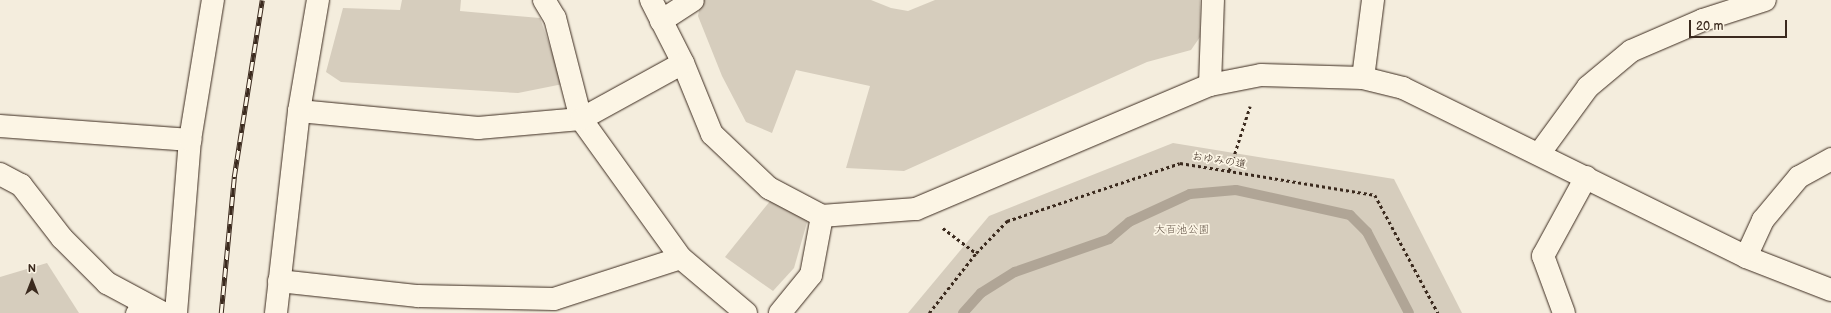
<!DOCTYPE html>
<meta charset="utf-8">
<style>
body{margin:0}
#map{position:relative;width:1831px;height:313px;overflow:hidden;background:#f4eddd;font-family:"Balsamiq Sans","Klee One",sans-serif}
div>[style]{position:absolute}
.green>*{inset:0;background:#d6cdbd}
.stream>*{height:10px;margin:-5px;padding:0 5px;transform-origin:5px;border-radius:5px;background:#b0a596}
.path>*{height:2.5px;margin-top:-1.25px;transform-origin:0;background:repeating-linear-gradient(90deg,#3b2a1e 0 3px,transparent 0 6px)}
.roads{filter:drop-shadow(0 0 1px #3b2a1e) drop-shadow(0 0 1px #3b2a1e)}
.lane>*{height:14px;margin:-7px;padding:0 7px;transform-origin:7px;border-radius:7px;background:#fcf5e5}
.street>*{height:22px;margin:-11px;padding:0 11px;transform-origin:11px;border-radius:11px;background:#fcf5e5}
.rail>*{height:4.5px;margin-top:-2.25px;transform-origin:0;background:repeating-linear-gradient(90deg,#fcf5e5 0 9px,#3b2a1e 0 18px);box-sizing:border-box;border-block:1px solid #3b2a1e}
span{translate:-50% -50%;white-space:nowrap;text-align:center;line-height:1.15;-webkit-text-stroke:3.5px #fcf5e5;paint-order:stroke}
.street-label{font-size:11px;color:#3b2a1e}
.park-label{font-size:11px;color:#625346}
.north{position:absolute;left:12px;top:261px;width:40px;height:40px;-webkit-text-stroke:3px #fcf5e5;paint-order:stroke;rotate:0deg;font-size:11px;font-weight:700;line-height:16px;text-align:center;color:#3b2a1e}
.north::after{content:'';display:block;margin:auto;width:14px;height:18px;background:#3b2a1e;clip-path:polygon(50% 0,100% 100%,50% 72%,0 100%)}
.scale{position:absolute;left:1689px;top:20px;width:98px;height:18px;box-sizing:border-box;border:2px solid #3b2a1e;border-top:0;padding-left:5px;font-size:12px;line-height:14px;white-space:nowrap;color:#3b2a1e;-webkit-text-stroke:3px #fcf5e5;paint-order:stroke}
</style>
<div id="map">
<div class="green">
<i style="clip-path:polygon(402px 0,461px 0,460px 11px,540px 18px,563px 84px,518px 93px,341px 82px,326px 72px,343px 8px,400px 10px)"></i>
<i style="clip-path:polygon(701px 0,871px 0,891px 8px,908px 11px,935px 0,1200px 0,1200px 37px,1191px 50px,1147px 62px,904px 171px,846px 168px,870px 86px,796px 70px,772px 133px,746px 122px,722px 76px,698px 16px)"></i>
<i style="clip-path:polygon(1173px 143px,1394px 179px,1462px 313px,908px 313px,989px 216px)"></i>
<i style="clip-path:polygon(779px 190px,808px 219px,794px 268px,773px 291px,725px 257px)"></i>
<i style="clip-path:polygon(47px 263px,79px 313px,0 313px,0 277px)"></i>
</div>
<div class="stream">
<i style="left:963px;top:313px;width:27px;rotate:-48deg"></i>
<i style="left:981px;top:293px;width:40px;rotate:-32deg"></i>
<i style="left:1015px;top:272px;width:100px;rotate:-19.3deg"></i>
<i style="left:1109px;top:239px;width:26px;rotate:-40deg"></i>
<i style="left:1129px;top:222px;width:67px;rotate:-24.7deg"></i>
<i style="left:1190px;top:194px;width:46px;rotate:-5deg"></i>
<i style="left:1236px;top:190px;width:117px;rotate:12.4deg"></i>
<i style="left:1350px;top:215px;width:24px;rotate:45deg"></i>
<i style="left:1367px;top:232px;width:91px;rotate:62.6deg"></i>
</div>
<div class="path">
<i style="left:1229px;top:171px;width:68px;rotate:-72.1deg"></i>
<i style="left:943px;top:228px;width:41px;rotate:37.1deg"></i>
<i style="left:929px;top:313px;width:76px;rotate:-51.9deg"></i>
<i style="left:976px;top:253px;width:45px;rotate:-45.9deg"></i>
<i style="left:1007px;top:221px;width:182px;rotate:-18.5deg"></i>
<i style="left:1180px;top:163px;width:198px;rotate:9.3deg"></i>
<i style="left:1375px;top:195px;width:134px;rotate:61.9deg"></i>
</div>
<div class="roads">
<div class="lane">
<i style="left:133px;top:313px;width:14px;rotate:-60deg"></i>
</div>
<div class="street">
<i style="left:544px;top:0;width:21px;rotate:59deg"></i>
<i style="left:555px;top:18px;width:104px;rotate:75.6deg"></i>
<i style="left:581px;top:119px;width:171px;rotate:54.3deg"></i>
<i style="left:681px;top:258px;width:85px;rotate:40.2deg"></i>
<i style="left:651px;top:0;width:71px;rotate:63.1deg"></i>
<i style="left:683px;top:63px;width:77px;rotate:67.8deg"></i>
<i style="left:712px;top:134px;width:79px;rotate:43.5deg"></i>
<i style="left:769px;top:188px;width:60px;rotate:27.8deg"></i>
<i style="left:822px;top:216px;width:94px;rotate:-4.3deg"></i>
<i style="left:916px;top:209px;width:319px;rotate:-22.9deg"></i>
<i style="left:1210px;top:85px;width:52px;rotate:-11.1deg"></i>
<i style="left:1261px;top:75px;width:102px;rotate:1.7deg"></i>
<i style="left:1363px;top:78px;width:41px;rotate:14deg"></i>
<i style="left:1403px;top:88px;width:382px;rotate:26.2deg"></i>
<i style="left:1746px;top:257px;width:91px;rotate:21.2deg"></i>
<i style="left:661px;top:21px;width:38px;rotate:-33deg"></i>
<i style="left:1363px;top:78px;width:79px;rotate:-82.7deg"></i>
<i style="left:1210px;top:85px;width:85px;rotate:-88deg"></i>
<i style="left:299px;top:111px;width:180px;rotate:5.4deg"></i>
<i style="left:478px;top:128px;width:103px;rotate:-5deg"></i>
<i style="left:581px;top:119px;width:116px;rotate:-28.8deg"></i>
<i style="left:0;top:126px;width:191px;rotate:4.2deg"></i>
<i style="left:1539px;top:154px;width:83px;rotate:-53.8deg"></i>
<i style="left:1588px;top:87px;width:56px;rotate:-39.9deg"></i>
<i style="left:1631px;top:51px;width:78px;rotate:-23.3deg"></i>
<i style="left:1703px;top:20px;width:65px;rotate:-17.9deg"></i>
<i style="left:0;top:174px;width:24px;rotate:28deg"></i>
<i style="left:21px;top:185px;width:67px;rotate:52.3deg"></i>
<i style="left:62px;top:238px;width:64px;rotate:45deg"></i>
<i style="left:107px;top:283px;width:64px;rotate:28.2deg"></i>
<i style="left:1746px;top:257px;width:41px;rotate:-65.3deg"></i>
<i style="left:1763px;top:220px;width:56px;rotate:-50.1deg"></i>
<i style="left:1799px;top:177px;width:37px;rotate:-29deg"></i>
<i style="left:279px;top:281px;width:140px;rotate:6.2deg"></i>
<i style="left:418px;top:296px;width:136px;rotate:1.3deg"></i>
<i style="left:554px;top:299px;width:133px;rotate:-17.9deg"></i>
<i style="left:176px;top:313px;width:174px;rotate:-85.4deg"></i>
<i style="left:190px;top:140px;width:142px;rotate:-80.7deg"></i>
<i style="left:276px;top:313px;width:203px;rotate:-83.5deg"></i>
<i style="left:299px;top:111px;width:113px;rotate:-80.3deg"></i>
<i style="left:780px;top:313px;width:49px;rotate:-50.8deg"></i>
<i style="left:811px;top:275px;width:60px;rotate:-79.4deg"></i>
<i style="left:1564px;top:313px;width:61px;rotate:-110.2deg"></i>
<i style="left:1543px;top:256px;width:90px;rotate:-61.4deg"></i>
</div>
</div>
<div class="rail">
<i style="left:221px;top:313px;width:137px;rotate:-84.5deg"></i>
<i style="left:234px;top:177px;width:179px;rotate:-81deg"></i>
</div>
<div class="street-label">
<span style="left:1219px;top:161px;rotate:9deg">おゆみの道</span>
</div>
<div class="park-label">
<span style="left:1182px;top:230px">大百池公園</span>
</div>
<div class="north">N</div>
<div class="scale">20 m</div>
</div>
